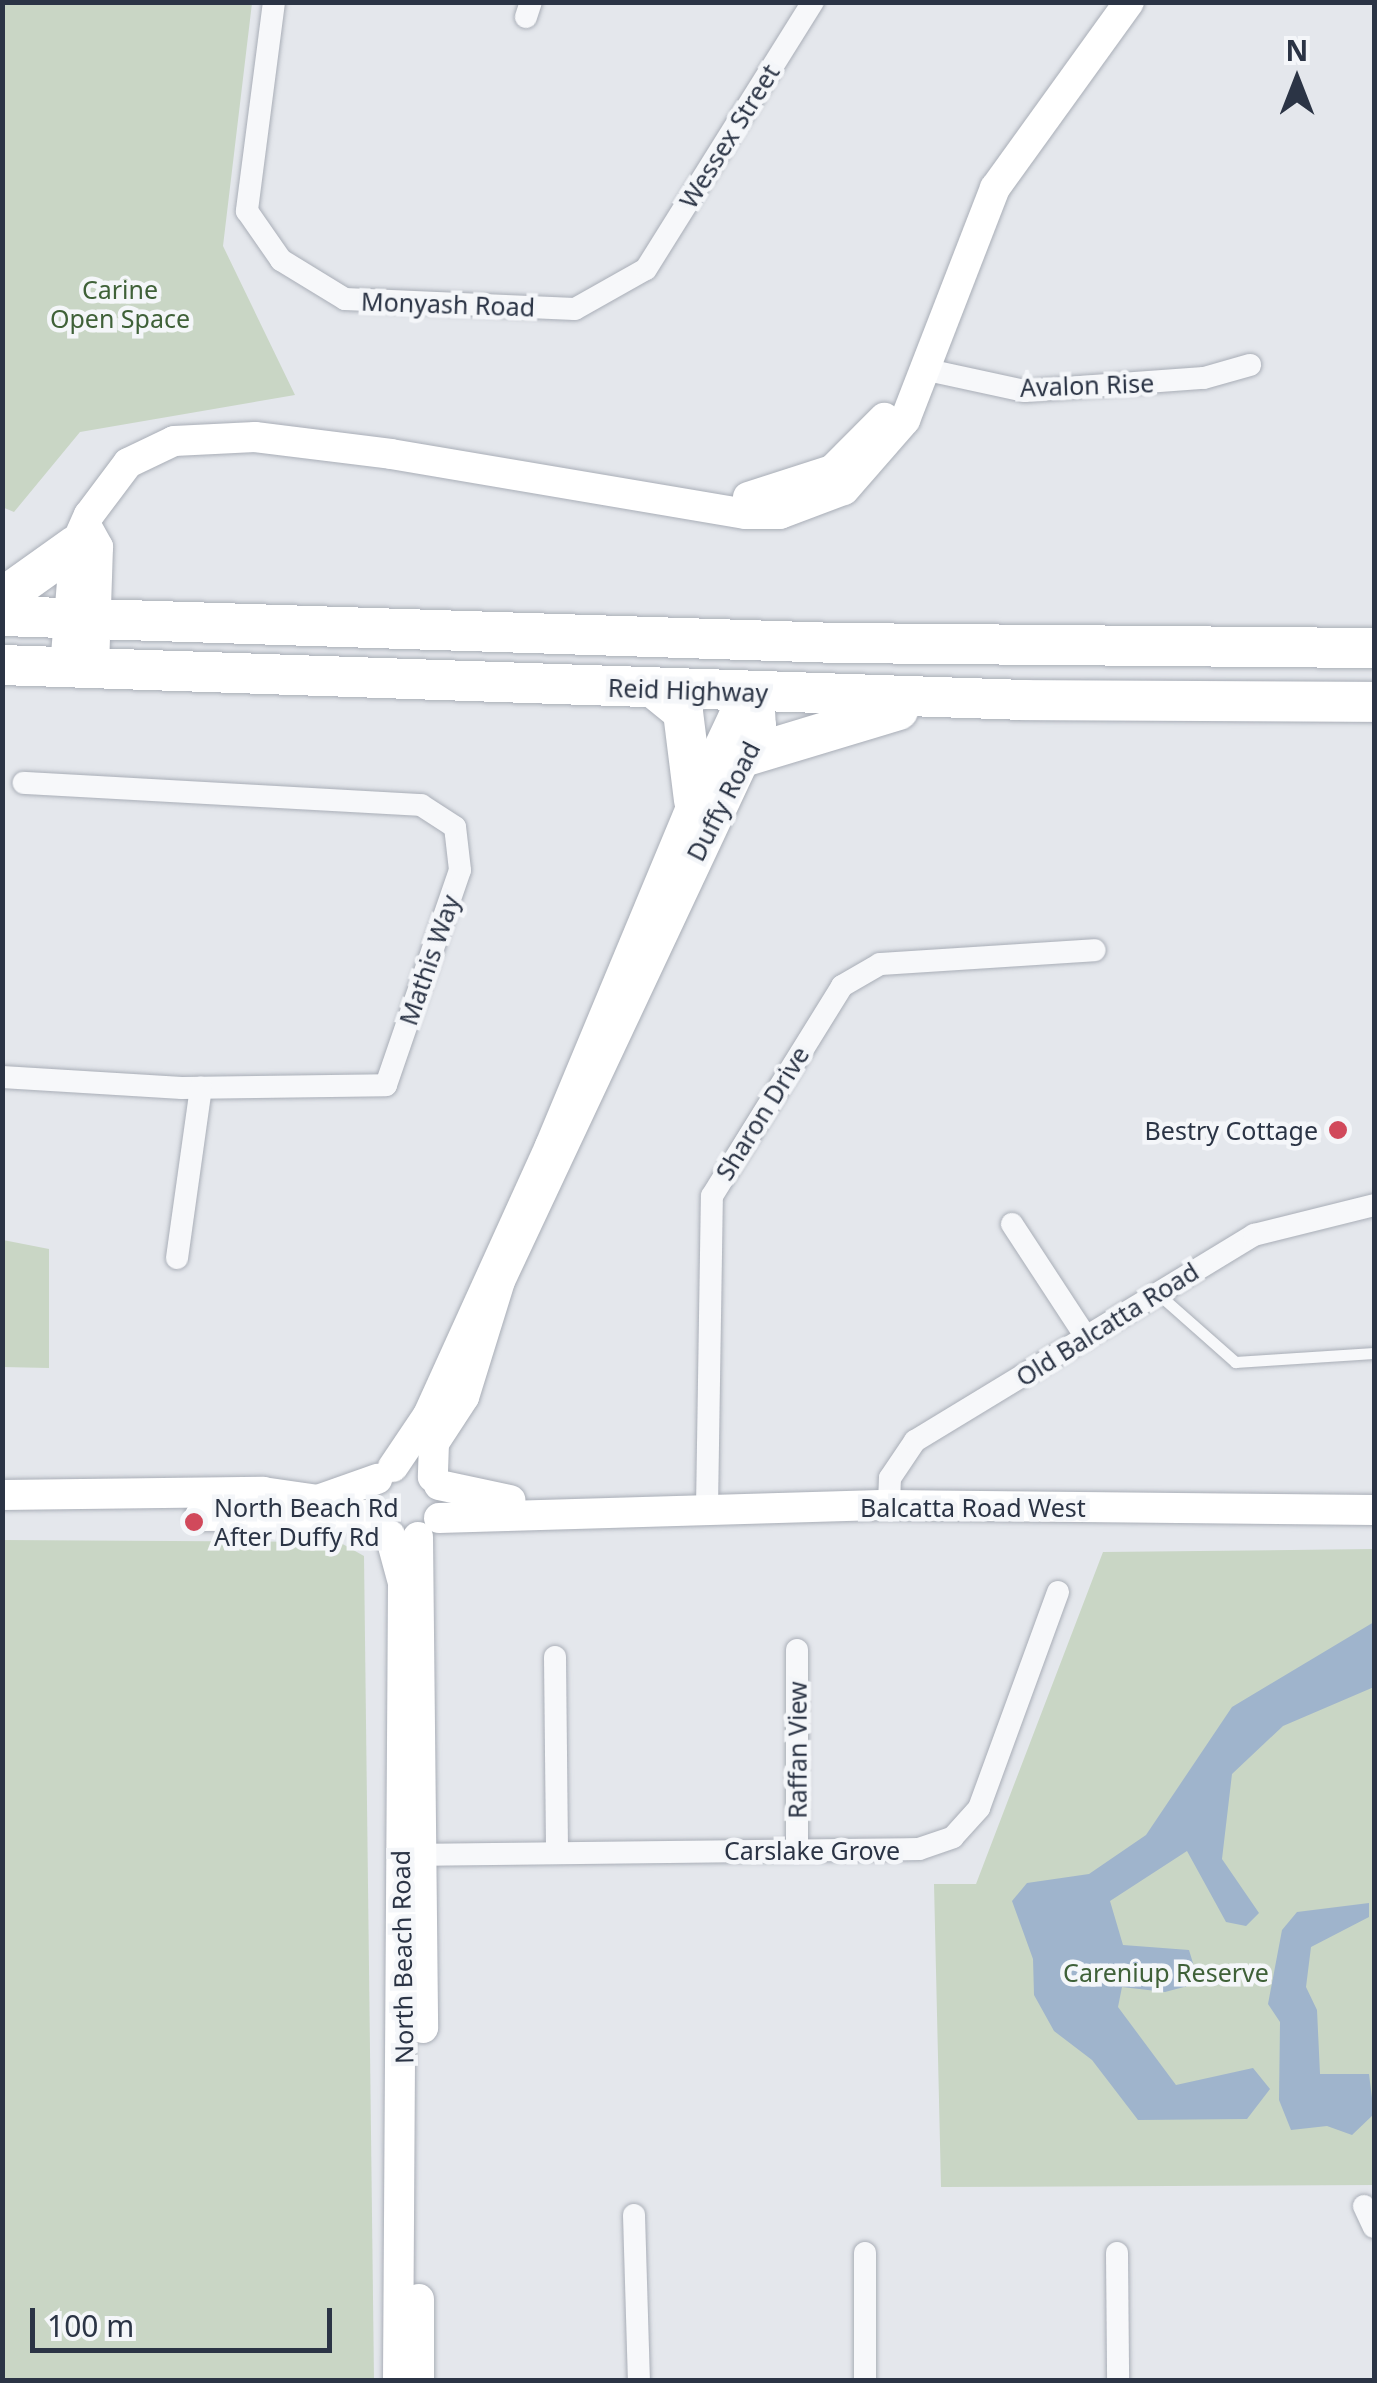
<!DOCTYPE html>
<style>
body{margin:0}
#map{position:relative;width:1377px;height:2383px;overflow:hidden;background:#e4e7ec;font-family:"Noto Sans",sans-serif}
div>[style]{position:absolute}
.green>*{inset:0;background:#c9d6c5}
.water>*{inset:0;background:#9fb4cc}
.roads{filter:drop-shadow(0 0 2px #a9aeb7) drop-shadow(0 0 2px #a9aeb7)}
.lane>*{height:11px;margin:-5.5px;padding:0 5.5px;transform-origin:5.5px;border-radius:5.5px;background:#f7f8fa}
.street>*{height:22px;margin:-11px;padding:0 11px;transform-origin:11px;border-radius:11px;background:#f7f8fa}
.secondary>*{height:30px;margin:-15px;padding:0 15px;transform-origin:15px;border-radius:15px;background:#fff}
.highway>*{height:40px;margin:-20px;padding:0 20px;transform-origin:20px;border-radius:20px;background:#fff}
.dots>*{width:28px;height:28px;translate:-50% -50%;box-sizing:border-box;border:5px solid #f4f6f9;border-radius:50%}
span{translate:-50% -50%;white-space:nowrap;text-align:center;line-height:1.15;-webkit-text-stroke:9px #f4f6f9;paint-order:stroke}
.street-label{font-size:25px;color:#2b3445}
.park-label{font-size:25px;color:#3f6138}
.poi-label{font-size:25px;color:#2b3445}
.right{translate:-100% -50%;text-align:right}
.left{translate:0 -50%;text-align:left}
.frame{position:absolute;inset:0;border:5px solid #2b3445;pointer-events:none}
.north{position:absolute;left:1247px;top:30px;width:100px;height:100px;-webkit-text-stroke:8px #f4f6f9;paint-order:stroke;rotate:0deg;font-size:28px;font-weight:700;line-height:40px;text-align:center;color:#2b3445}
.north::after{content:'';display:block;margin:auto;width:35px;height:45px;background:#2b3445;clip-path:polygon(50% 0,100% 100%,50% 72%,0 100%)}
.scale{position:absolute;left:30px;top:2308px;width:302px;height:45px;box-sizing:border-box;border:5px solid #2b3445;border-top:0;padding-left:12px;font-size:30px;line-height:35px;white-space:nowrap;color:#2b3445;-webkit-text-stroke:8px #f4f6f9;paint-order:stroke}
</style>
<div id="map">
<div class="green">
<i style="clip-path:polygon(2px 3px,252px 3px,223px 246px,295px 395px,80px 432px,14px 512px,2px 507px)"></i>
<i style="clip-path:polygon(3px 1240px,49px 1249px,49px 1368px,3px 1367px)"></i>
<i style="clip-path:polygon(2px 1540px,339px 1542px,364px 1556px,374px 2380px,3px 2380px)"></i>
<i style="clip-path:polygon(1374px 1549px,1374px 2185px,941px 2187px,934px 1884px,976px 1884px,1103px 1552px)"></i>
</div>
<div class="water">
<i style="clip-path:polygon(1374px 1622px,1374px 1687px,1283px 1726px,1232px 1774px,1222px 1859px,1259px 1913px,1246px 1926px,1226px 1922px,1187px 1851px,1110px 1901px,1123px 1945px,1189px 1950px,1199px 1983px,1165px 1992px,1122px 1987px,1118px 2007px,1176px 2085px,1253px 2068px,1270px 2089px,1247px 2119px,1138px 2120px,1092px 2060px,1054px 2031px,1034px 1995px,1033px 1959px,1012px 1901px,1027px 1883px,1089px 1874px,1146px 1835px,1232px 1707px)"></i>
<i style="clip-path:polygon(1369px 1903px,1369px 1917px,1311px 1947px,1306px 1987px,1317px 2010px,1320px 2074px,1369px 2074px,1374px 2114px,1352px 2135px,1327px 2126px,1291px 2130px,1279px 2100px,1280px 2022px,1268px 2004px,1282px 1930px,1297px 1912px)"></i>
</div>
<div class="roads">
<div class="lane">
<i style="left:1156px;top:1292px;width:106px;rotate:41.5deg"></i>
<i style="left:1235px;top:1362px;width:139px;rotate:-3.7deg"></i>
</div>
<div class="street">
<i style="left:274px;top:2px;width:211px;rotate:97.4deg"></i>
<i style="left:247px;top:211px;width:60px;rotate:55.2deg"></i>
<i style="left:281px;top:260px;width:75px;rotate:31.4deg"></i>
<i style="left:345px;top:299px;width:230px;rotate:2.5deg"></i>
<i style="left:575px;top:309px;width:81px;rotate:-29.4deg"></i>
<i style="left:646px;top:269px;width:315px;rotate:-58deg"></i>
<i style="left:526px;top:17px;width:16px;rotate:-72deg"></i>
<i style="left:923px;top:369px;width:104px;rotate:12.2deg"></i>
<i style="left:1025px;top:391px;width:179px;rotate:-4.2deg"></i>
<i style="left:1204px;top:378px;width:48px;rotate:-15.8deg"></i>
<i style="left:2px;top:1077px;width:180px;rotate:3.5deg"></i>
<i style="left:182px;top:1088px;width:204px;rotate:-0.8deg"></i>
<i style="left:386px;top:1085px;width:227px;rotate:-71deg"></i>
<i style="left:460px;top:870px;width:43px;rotate:-96.6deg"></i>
<i style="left:455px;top:827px;width:40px;rotate:-147.1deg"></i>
<i style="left:421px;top:805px;width:398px;rotate:-176.8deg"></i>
<i style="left:1012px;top:1224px;width:135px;rotate:56.8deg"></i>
<i style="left:177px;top:1258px;width:172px;rotate:-82deg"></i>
<i style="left:889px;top:1505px;width:27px;rotate:-88deg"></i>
<i style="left:890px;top:1478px;width:45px;rotate:-56deg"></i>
<i style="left:915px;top:1441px;width:397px;rotate:-31.3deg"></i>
<i style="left:1254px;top:1235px;width:124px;rotate:-14deg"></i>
<i style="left:707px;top:1508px;width:312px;rotate:-89.1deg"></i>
<i style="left:712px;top:1196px;width:247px;rotate:-58.2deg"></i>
<i style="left:842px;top:986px;width:44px;rotate:-30.1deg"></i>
<i style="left:880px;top:964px;width:215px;rotate:-3.7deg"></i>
<i style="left:797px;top:1650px;width:200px;rotate:90deg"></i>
<i style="left:555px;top:1657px;width:194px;rotate:89.4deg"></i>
<i style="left:407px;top:1855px;width:512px;rotate:-0.67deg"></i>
<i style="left:919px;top:1849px;width:36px;rotate:-19deg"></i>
<i style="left:953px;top:1837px;width:39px;rotate:-48deg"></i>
<i style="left:979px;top:1808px;width:230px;rotate:-69.9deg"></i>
<i style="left:1364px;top:2206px;width:23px;rotate:65deg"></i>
<i style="left:634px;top:2215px;width:165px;rotate:88.3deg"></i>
<i style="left:1117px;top:2253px;width:127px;rotate:89.5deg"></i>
<i style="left:865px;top:2380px;width:127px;rotate:-90deg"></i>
</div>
<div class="secondary">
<i style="left:748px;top:497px;width:88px;rotate:-17.8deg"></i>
<i style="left:832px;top:470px;width:74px;rotate:-45deg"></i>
<i style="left:87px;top:527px;width:23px;rotate:61deg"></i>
<i style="left:98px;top:547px;width:121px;rotate:91.9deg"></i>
<i style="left:65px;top:667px;width:121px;rotate:-85.3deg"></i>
<i style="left:75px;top:546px;width:34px;rotate:-66deg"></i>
<i style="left:89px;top:515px;width:65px;rotate:-53.1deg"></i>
<i style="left:128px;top:463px;width:51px;rotate:-25.6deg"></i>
<i style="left:174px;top:441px;width:81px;rotate:-2.8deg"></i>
<i style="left:255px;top:437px;width:137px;rotate:7.1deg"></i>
<i style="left:391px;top:454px;width:359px;rotate:9.6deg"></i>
<i style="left:745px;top:514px;width:35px"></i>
<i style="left:780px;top:514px;width:68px;rotate:-20.6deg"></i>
<i style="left:844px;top:490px;width:93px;rotate:-48.9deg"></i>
<i style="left:905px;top:420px;width:249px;rotate:-68.8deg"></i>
<i style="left:995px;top:188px;width:229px;rotate:-54.2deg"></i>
<i style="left:393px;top:1467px;width:63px;rotate:-56.1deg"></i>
<i style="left:428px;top:1415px;width:295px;rotate:-65.6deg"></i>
<i style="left:550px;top:1146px;width:375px;rotate:-67.4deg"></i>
<i style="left:694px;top:800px;width:94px;rotate:-64.8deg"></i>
<i style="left:734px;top:715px;width:35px;rotate:-44deg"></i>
<i style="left:759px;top:691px;width:34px;rotate:87deg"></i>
<i style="left:761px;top:725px;width:614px;rotate:115.15deg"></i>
<i style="left:500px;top:1281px;width:121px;rotate:107.2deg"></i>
<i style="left:464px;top:1397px;width:55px;rotate:123.1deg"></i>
<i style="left:434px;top:1443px;width:34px;rotate:92deg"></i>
<i style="left:439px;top:1485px;width:73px;rotate:11.9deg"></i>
<i style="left:2px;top:1495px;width:261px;rotate:-0.7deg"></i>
<i style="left:263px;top:1492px;width:56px;rotate:8.3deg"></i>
<i style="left:318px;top:1500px;width:63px;rotate:-19.6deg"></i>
<i style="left:200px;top:1516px;width:172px;rotate:-0.3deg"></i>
<i style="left:439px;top:1518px;width:450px;rotate:-1.7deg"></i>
<i style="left:889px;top:1505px;width:485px;rotate:0.6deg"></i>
<i style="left:390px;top:1535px;width:50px;rotate:74.8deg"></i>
<i style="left:403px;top:1583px;width:797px;rotate:90.36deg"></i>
<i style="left:418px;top:1537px;width:491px;rotate:89.4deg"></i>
<i style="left:419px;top:2299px;width:81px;rotate:90deg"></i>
</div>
<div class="highway">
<i style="left:2px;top:598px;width:90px;rotate:-35.5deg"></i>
<i style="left:2px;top:616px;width:837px;rotate:1.85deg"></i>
<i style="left:839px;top:643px;width:535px;rotate:0.54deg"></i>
<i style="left:2px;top:665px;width:1025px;rotate:1.96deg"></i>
<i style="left:1026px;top:700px;width:348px;rotate:0.3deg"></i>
<i style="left:655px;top:689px;width:36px;rotate:39deg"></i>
<i style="left:683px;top:712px;width:89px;rotate:82.9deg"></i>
<i style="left:746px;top:756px;width:159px;rotate:-16.8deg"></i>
</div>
</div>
<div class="dots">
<i style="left:1338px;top:1130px;background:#d1495b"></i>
<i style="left:194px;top:1522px;background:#d1495b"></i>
</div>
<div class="street-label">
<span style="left:729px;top:136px;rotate:-58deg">Wessex Street</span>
<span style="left:448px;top:304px;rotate:2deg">Monyash Road</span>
<span style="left:1087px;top:385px;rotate:-2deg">Avalon Rise</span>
<span style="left:688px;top:690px;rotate:2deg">Reid Highway</span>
<span style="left:723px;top:801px;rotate:-63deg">Duffy Road</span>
<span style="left:429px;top:960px;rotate:-71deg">Mathis Way</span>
<span style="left:762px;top:1113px;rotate:-58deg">Sharon Drive</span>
<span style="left:1107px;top:1324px;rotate:-32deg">Old Balcatta Road</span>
<span style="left:973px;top:1507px">Balcatta Road West</span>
<span style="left:797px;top:1750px;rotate:-90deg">Raffan View</span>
<span style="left:812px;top:1850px">Carslake Grove</span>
<span style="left:402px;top:1957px;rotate:-91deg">North Beach Road</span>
</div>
<div class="park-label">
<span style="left:120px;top:304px">Carine<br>Open Space</span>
<span style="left:1166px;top:1972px">Careniup Reserve</span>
</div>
<div class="poi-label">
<span class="right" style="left:1318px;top:1130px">Bestry Cottage</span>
<span class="left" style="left:214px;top:1522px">North Beach Rd<br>After Duffy Rd</span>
</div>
<div class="frame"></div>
<div class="north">N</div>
<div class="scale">100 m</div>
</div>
